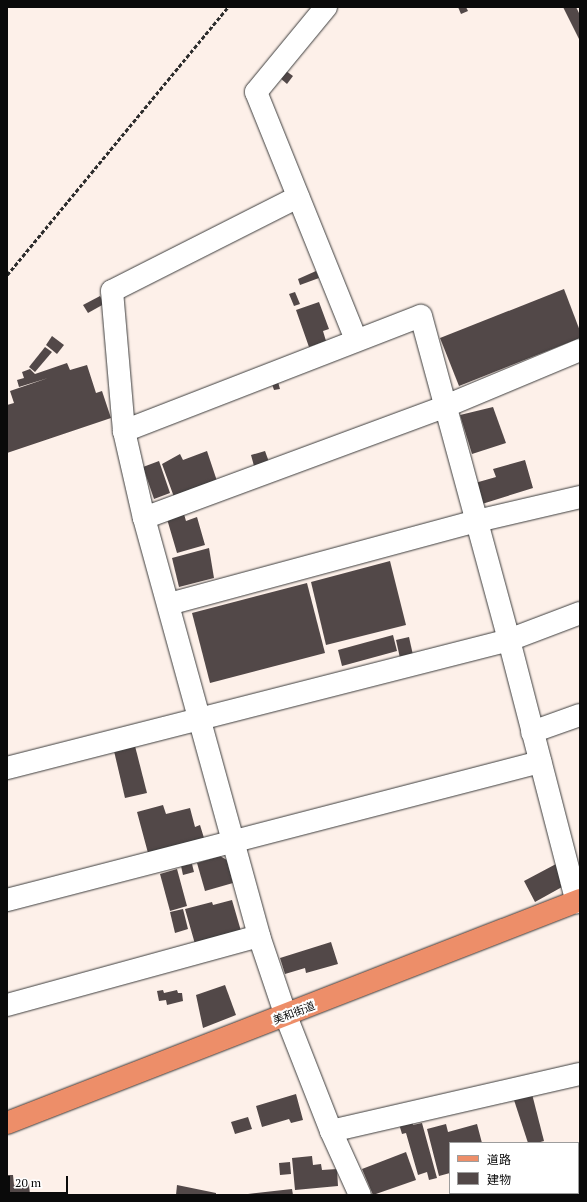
<!DOCTYPE html>
<meta charset="utf-8">
<style>
body{margin:0}
#map{position:relative;width:587px;height:1202px;overflow:hidden;background:#fdf0e9;font-family:"PT Serif","Noto Sans JP",serif}
div>[style]{position:absolute}
.building>*{inset:0;background:#524848}
.path>*{height:2.5px;margin-top:-1.25px;transform-origin:0;background:repeating-linear-gradient(90deg,#2c2c2c 0 4px,transparent 0 6px)}
.roads{filter:drop-shadow(0 0 1px #3d3d3d) drop-shadow(0 0 1px #3d3d3d)}
.minor>*{height:22px;margin:-11px;padding:0 11px;transform-origin:11px;border-radius:11px;background:#fff}
.major>*{height:22px;margin:-11px;padding:0 11px;transform-origin:11px;border-radius:11px;background:#ed8e69}
span{translate:-50% -50%;white-space:nowrap;text-align:center;line-height:1.15;-webkit-text-stroke:4px #fff;paint-order:stroke}
.street-label{font-size:11px;color:#0a0a0a}
.frame{position:absolute;inset:0;border:8px solid #0a0a0a;pointer-events:none}
.legend{position:absolute;left:449px;top:1142px;width:130px;height:52px;box-sizing:border-box;background:#fff;border:1px solid #9d9d9d;margin:0;padding:5px 7px;list-style:none;font-size:12px;color:#0a0a0a}
.legend li{display:flex;align-items:center;gap:8px;height:20px}
.legend b{width:20px;border:1px solid #9d9d9d}
.scale{position:absolute;left:8px;top:1176px;width:60px;height:18px;box-sizing:border-box;border:2px solid #0a0a0a;border-top:0;padding-left:5px;font-size:12px;line-height:14px;white-space:nowrap;color:#0a0a0a;-webkit-text-stroke:3px #fff;paint-order:stroke}
</style>
<div id="map">
<div class="building">
<i style="clip-path:polygon(458px 7px,466px 7px,468px 11px,461px 14px)"></i>
<i style="clip-path:polygon(563px 7px,576px 7px,580px 15px,580px 41px)"></i>
<i style="clip-path:polygon(286px 71px,293px 76px,287px 84px,280px 78px)"></i>
<i style="clip-path:polygon(316px 271px,319px 278px,300px 285px,298px 279px)"></i>
<i style="clip-path:polygon(564px 289px,580px 331px,580px 338px,459px 386px,440px 338px)"></i>
<i style="clip-path:polygon(295px 292px,300px 304px,294px 306px,289px 294px)"></i>
<i style="clip-path:polygon(100px 296px,104px 304px,88px 313px,83px 305px)"></i>
<i style="clip-path:polygon(319px 302px,329px 329px,323px 331px,326px 341px,309px 347px,296px 310px)"></i>
<i style="clip-path:polygon(52px 336px,64px 345px,57px 354px,46px 345px)"></i>
<i style="clip-path:polygon(45px 347px,52px 352px,35px 372px,29px 367px)"></i>
<i style="clip-path:polygon(67px 363px,70px 370px,87px 365px,96px 393px,102px 391px,111px 418px,7px 453px,7px 405px,14px 403px,10px 391px,48px 378px,19px 387px,17px 380px,24px 378px,22px 372px,30px 369px,35px 374px)"></i>
<i style="clip-path:polygon(278px 382px,280px 389px,274px 390px,272px 384px)"></i>
<i style="clip-path:polygon(493px 407px,506px 443px,472px 454px,460px 415px)"></i>
<i style="clip-path:polygon(207px 451px,217px 481px,174px 497px,162px 464px,180px 454px,183px 460px)"></i>
<i style="clip-path:polygon(265px 451px,269px 462px,254px 466px,251px 455px)"></i>
<i style="clip-path:polygon(525px 460px,533px 488px,482px 504px,475px 483px,496px 477px,493px 469px)"></i>
<i style="clip-path:polygon(159px 461px,170px 493px,154px 499px,143px 467px)"></i>
<i style="clip-path:polygon(184px 514px,186px 521px,197px 517px,205px 545px,177px 553px,167px 519px)"></i>
<i style="clip-path:polygon(209px 548px,214px 578px,179px 587px,172px 558px)"></i>
<i style="clip-path:polygon(390px 561px,406px 625px,326px 645px,311px 582px)"></i>
<i style="clip-path:polygon(307px 583px,325px 653px,210px 683px,192px 613px)"></i>
<i style="clip-path:polygon(393px 635px,397px 651px,342px 666px,338px 650px)"></i>
<i style="clip-path:polygon(409px 637px,413px 655px,400px 658px,396px 640px)"></i>
<i style="clip-path:polygon(135px 746px,147px 793px,125px 798px,114px 751px)"></i>
<i style="clip-path:polygon(163px 805px,166px 814px,190px 808px,195px 827px,200px 825px,204px 838px,148px 853px,137px 812px)"></i>
<i style="clip-path:polygon(220px 856px,227px 860px,233px 883px,205px 891px,197px 863px)"></i>
<i style="clip-path:polygon(192px 864px,194px 872px,183px 875px,181px 866px)"></i>
<i style="clip-path:polygon(556px 864px,565px 880px,560px 883px,562px 887px,535px 902px,524px 881px)"></i>
<i style="clip-path:polygon(177px 869px,187px 906px,170px 911px,160px 874px)"></i>
<i style="clip-path:polygon(232px 900px,241px 931px,195px 944px,185px 909px,212px 902px,213px 905px)"></i>
<i style="clip-path:polygon(183px 909px,188px 929px,175px 933px,170px 912px)"></i>
<i style="clip-path:polygon(331px 942px,338px 964px,306px 973px,305px 968px,285px 974px,280px 958px)"></i>
<i style="clip-path:polygon(225px 985px,236px 1015px,203px 1028px,196px 995px)"></i>
<i style="clip-path:polygon(163px 990px,164px 993px,177px 990px,178px 993px,182px 993px,183px 1001px,167px 1005px,166px 1000px,159px 1001px,157px 991px)"></i>
<i style="clip-path:polygon(296px 1094px,303px 1120px,291px 1123px,289px 1119px,262px 1127px,256px 1106px)"></i>
<i style="clip-path:polygon(532px 1094px,544px 1141px,537px 1143px,528px 1143px,514px 1100px)"></i>
<i style="clip-path:polygon(248px 1117px,252px 1129px,235px 1134px,231px 1122px)"></i>
<i style="clip-path:polygon(412px 1120px,413px 1125px,422px 1123px,437px 1178px,429px 1180px,427px 1172px,418px 1175px,406px 1133px,402px 1134px,399px 1124px)"></i>
<i style="clip-path:polygon(446px 1124px,448px 1132px,477px 1124px,482px 1143px,450px 1143px,450px 1173px,439px 1176px,427px 1129px)"></i>
<i style="clip-path:polygon(406px 1152px,416px 1180px,373px 1195px,362px 1169px)"></i>
<i style="clip-path:polygon(312px 1156px,313px 1165px,321px 1164px,322px 1170px,337px 1169px,338px 1186px,295px 1190px,292px 1158px)"></i>
<i style="clip-path:polygon(290px 1162px,291px 1174px,280px 1175px,279px 1163px)"></i>
<i style="clip-path:polygon(7px 1175px,13px 1175px,14px 1185px,29px 1183px,30px 1195px,7px 1195px)"></i>
<i style="clip-path:polygon(177px 1185px,216px 1193px,216px 1195px,176px 1195px)"></i>
<i style="clip-path:polygon(292px 1189px,293px 1195px,248px 1195px,248px 1194px)"></i>
</div>
<div class="path">
<i style="left:7px;top:275px;width:347px;rotate:-50.5deg"></i>
</div>
<div class="roads">
<div class="minor">
<i style="left:326px;top:7px;width:110px;rotate:129.5deg"></i>
<i style="left:256px;top:92px;width:267px;rotate:68deg"></i>
<i style="left:298px;top:197px;width:208px;rotate:153.2deg"></i>
<i style="left:112px;top:291px;width:141px;rotate:85.1deg"></i>
<i style="left:124px;top:431px;width:89px;rotate:77.1deg"></i>
<i style="left:144px;top:518px;width:434px;rotate:74.6deg"></i>
<i style="left:259px;top:936px;width:84px;rotate:71.4deg"></i>
<i style="left:286px;top:1016px;width:123px;rotate:68.6deg"></i>
<i style="left:331px;top:1131px;width:70px;rotate:65.6deg"></i>
<i style="left:124px;top:431px;width:318px;rotate:-21.2deg"></i>
<i style="left:421px;top:316px;width:336px;rotate:74.8deg"></i>
<i style="left:509px;top:640px;width:271px;rotate:75.5deg"></i>
<i style="left:144px;top:518px;width:322px;rotate:-20.3deg"></i>
<i style="left:446px;top:406px;width:145px;rotate:-22.7deg"></i>
<i style="left:169px;top:604px;width:319px;rotate:-15.1deg"></i>
<i style="left:477px;top:521px;width:106px;rotate:-13.1deg"></i>
<i style="left:532px;top:732px;width:51px;rotate:-19.5deg"></i>
<i style="left:7px;top:768px;width:518px;rotate:-14.3deg"></i>
<i style="left:509px;top:640px;width:76px;rotate:-20.8deg"></i>
<i style="left:7px;top:900px;width:551px;rotate:-14.52deg"></i>
<i style="left:7px;top:1005px;width:261px;rotate:-15.3deg"></i>
<i style="left:331px;top:1131px;width:255px;rotate:-12.9deg"></i>
</div>
<div class="major">
<i style="left:7px;top:1123px;width:615px;rotate:-21.26deg"></i>
</div>
</div>
<div class="street-label">
<span style="left:294px;top:1013px;rotate:-21deg">美和街道</span>
</div>
<div class="frame"></div>
<ul class="legend">
<li><b style="height:5px;background:#ed8e69"></b>道路</li>
<li><b style="height:11px;background:#524848"></b>建物</li>
</ul>
<div class="scale">20 m</div>
</div>
